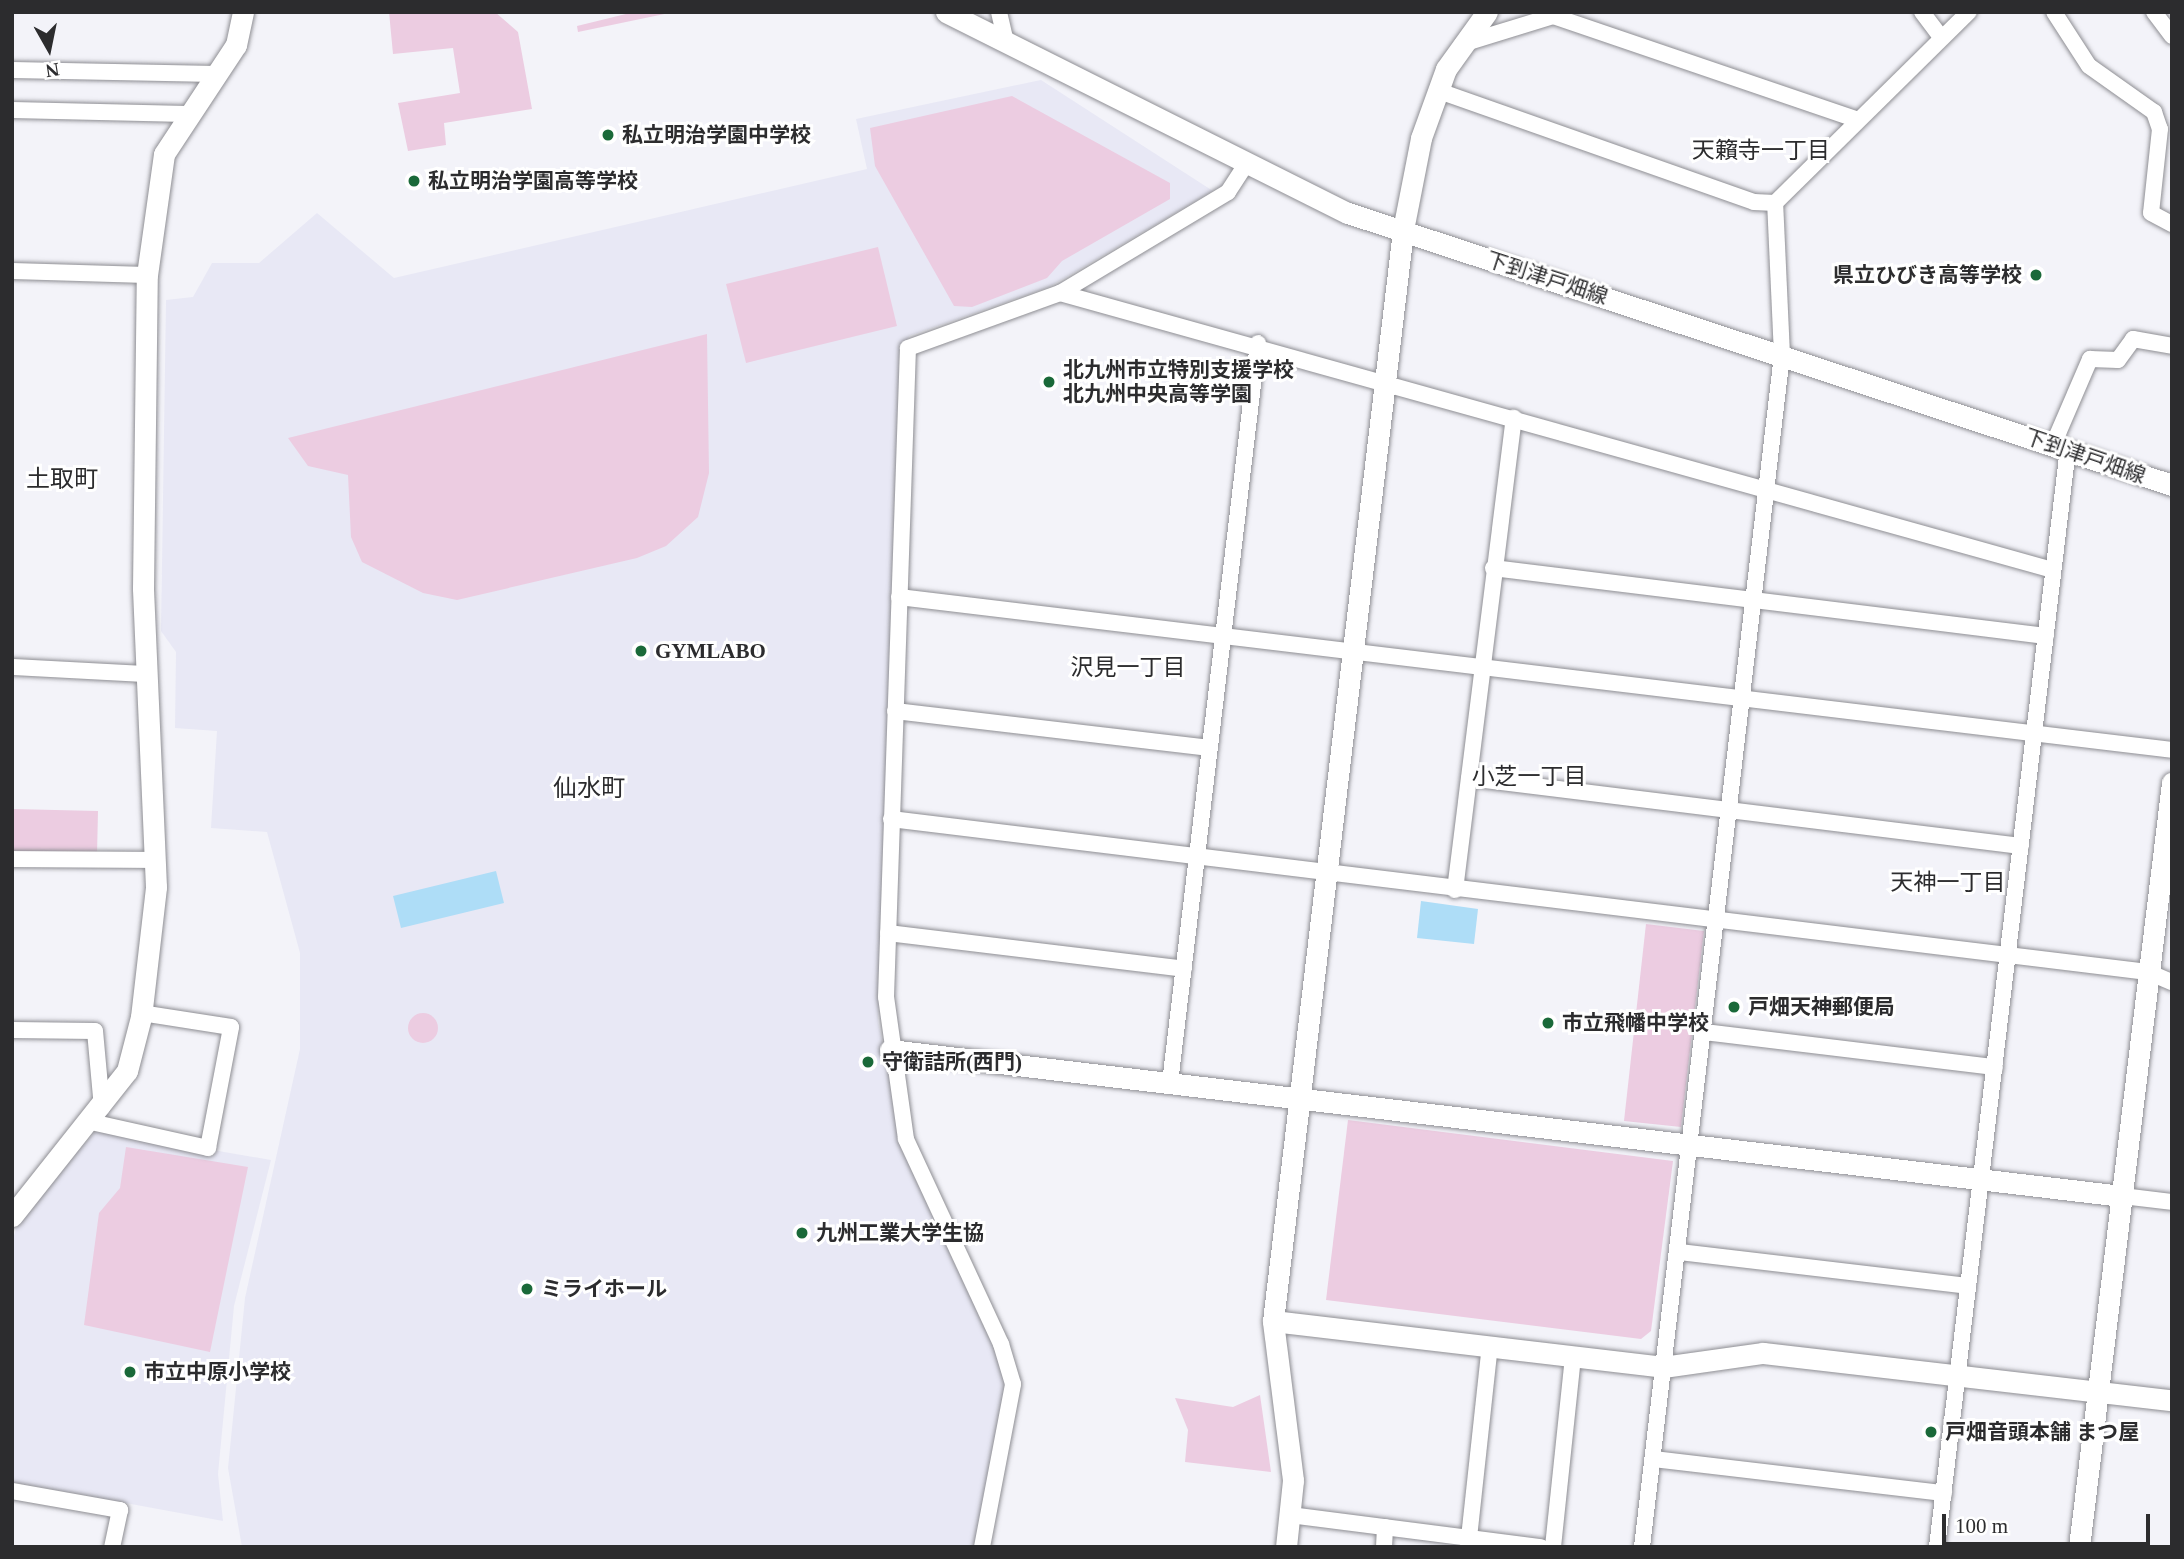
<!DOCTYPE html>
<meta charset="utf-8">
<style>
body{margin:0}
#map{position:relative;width:2184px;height:1559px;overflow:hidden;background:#f3f3f9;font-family:"Times New Roman","Noto Sans JP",serif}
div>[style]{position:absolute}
.built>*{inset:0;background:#e8e8f5}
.green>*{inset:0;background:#eccce1}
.round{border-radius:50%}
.water>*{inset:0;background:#aeddf7}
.roads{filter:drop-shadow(0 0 2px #8e8e93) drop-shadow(0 0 2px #8e8e93)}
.street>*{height:16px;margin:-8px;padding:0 8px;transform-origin:8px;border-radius:8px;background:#fff}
.secondary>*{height:21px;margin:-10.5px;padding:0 10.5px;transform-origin:10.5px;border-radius:10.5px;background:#fff}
.dots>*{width:19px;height:19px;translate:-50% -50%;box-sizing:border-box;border:4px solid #fff;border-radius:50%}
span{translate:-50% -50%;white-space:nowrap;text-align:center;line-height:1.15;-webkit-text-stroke:6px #fff;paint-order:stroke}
.poi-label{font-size:21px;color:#2c2c2e;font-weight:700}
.left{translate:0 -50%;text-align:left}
.right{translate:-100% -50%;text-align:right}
.street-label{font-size:21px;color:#2c2c2e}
.neighbourhood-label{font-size:23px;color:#2c2c2e}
.quarter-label{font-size:24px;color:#2c2c2e}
.frame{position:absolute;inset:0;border:14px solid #2c2c2e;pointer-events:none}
.north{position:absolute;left:14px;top:14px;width:70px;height:70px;-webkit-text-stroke:5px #fff;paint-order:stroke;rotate:171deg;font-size:19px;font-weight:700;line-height:28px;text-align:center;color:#2c2c2e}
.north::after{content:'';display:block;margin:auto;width:24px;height:32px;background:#2c2c2e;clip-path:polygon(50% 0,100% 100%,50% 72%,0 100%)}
.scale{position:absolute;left:1942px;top:1514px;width:208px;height:32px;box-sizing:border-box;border:4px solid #2c2c2e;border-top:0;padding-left:9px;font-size:21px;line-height:24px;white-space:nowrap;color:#2c2c2e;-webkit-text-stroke:5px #fff;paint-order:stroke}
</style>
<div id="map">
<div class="built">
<i style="clip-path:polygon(1041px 80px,1213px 191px,1049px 287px,909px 336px,899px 358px,878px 1021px,899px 1127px,985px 1322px,1008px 1392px,988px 1509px,974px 1547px,242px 1547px,228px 1468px,245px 1298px,300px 1049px,300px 953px,267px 832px,211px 828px,217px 731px,175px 728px,176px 652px,161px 631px,166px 300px,193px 297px,212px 263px,259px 263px,317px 213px,394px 278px,867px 169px,856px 119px)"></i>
<i style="clip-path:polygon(97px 1130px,271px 1160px,234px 1306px,218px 1474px,223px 1521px,12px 1482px,12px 1241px,21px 1215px)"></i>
</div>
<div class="green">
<i style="clip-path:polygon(389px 12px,495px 12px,518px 32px,532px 109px,444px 123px,446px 145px,408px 151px,398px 103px,460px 93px,453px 48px,393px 54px)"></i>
<i style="clip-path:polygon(634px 12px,674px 12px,578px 32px,577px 26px)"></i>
<i style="clip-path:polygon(1012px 96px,1170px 183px,1170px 199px,1062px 261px,1047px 278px,972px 307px,954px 306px,875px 166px,870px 128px)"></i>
<i style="clip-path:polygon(878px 247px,897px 326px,746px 363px,726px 284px)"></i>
<i style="clip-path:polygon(707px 334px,709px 473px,698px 517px,666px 546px,637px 558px,457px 600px,423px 593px,362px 562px,351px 537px,348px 475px,308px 466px,288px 438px)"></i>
<i style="clip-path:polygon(12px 809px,98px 811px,97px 855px,12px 855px)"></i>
<i style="clip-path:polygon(1646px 924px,1704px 931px,1681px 1127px,1624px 1121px)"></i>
<i class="round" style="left:408px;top:1013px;width:30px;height:30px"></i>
<i style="clip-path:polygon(1348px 1120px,1673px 1161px,1651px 1331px,1641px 1339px,1326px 1300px)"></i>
<i style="clip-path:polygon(126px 1147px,248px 1167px,210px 1352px,84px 1325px,99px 1213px,120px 1188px)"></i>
<i style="clip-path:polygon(1260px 1395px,1271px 1472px,1185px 1462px,1188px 1430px,1175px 1398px,1233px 1407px)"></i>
</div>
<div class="water">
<i style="clip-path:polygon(496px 871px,504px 903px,401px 928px,393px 896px)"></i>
<i style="clip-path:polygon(1421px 901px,1478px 909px,1474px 944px,1417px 938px)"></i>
</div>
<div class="roads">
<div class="street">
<i style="left:999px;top:12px;width:32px;rotate:77deg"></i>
<i style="left:1922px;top:12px;width:31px;rotate:53deg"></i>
<i style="left:2054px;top:12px;width:64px;rotate:57.1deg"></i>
<i style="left:2089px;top:66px;width:80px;rotate:35.3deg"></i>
<i style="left:2154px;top:112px;width:18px;rotate:71deg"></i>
<i style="left:2160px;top:129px;width:84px;rotate:96.1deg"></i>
<i style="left:2151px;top:213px;width:24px;rotate:28deg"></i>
<i style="left:2154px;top:12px;width:30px;rotate:53deg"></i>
<i style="left:1462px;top:44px;width:95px;rotate:-17.1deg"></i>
<i style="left:1553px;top:16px;width:319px;rotate:18.8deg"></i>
<i style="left:12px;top:70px;width:204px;rotate:1.1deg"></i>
<i style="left:1439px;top:91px;width:334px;rotate:19.4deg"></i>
<i style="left:1754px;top:202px;width:21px;rotate:3deg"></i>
<i style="left:12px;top:110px;width:175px;rotate:1.3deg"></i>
<i style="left:12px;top:271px;width:135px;rotate:1.7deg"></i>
<i style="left:1060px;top:293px;width:1031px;rotate:15.59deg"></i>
<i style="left:2053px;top:445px;width:94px;rotate:-66.7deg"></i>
<i style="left:2090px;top:359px;width:28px;rotate:2deg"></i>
<i style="left:2118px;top:360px;width:26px;rotate:-54deg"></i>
<i style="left:2133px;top:339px;width:40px;rotate:10deg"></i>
<i style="left:1493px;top:568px;width:557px;rotate:7.01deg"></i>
<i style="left:899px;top:597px;width:1282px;rotate:6.85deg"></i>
<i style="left:12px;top:667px;width:134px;rotate:3deg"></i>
<i style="left:895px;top:711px;width:315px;rotate:6.7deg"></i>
<i style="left:1469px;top:778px;width:556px;rotate:7.02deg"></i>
<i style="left:891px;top:819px;width:1266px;rotate:6.94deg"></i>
<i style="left:2148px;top:972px;width:26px;rotate:23deg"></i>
<i style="left:12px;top:859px;width:143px;rotate:0.4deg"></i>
<i style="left:1455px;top:890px;width:476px;rotate:-82.9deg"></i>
<i style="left:888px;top:933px;width:298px;rotate:6.9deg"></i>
<i style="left:12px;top:1030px;width:83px;rotate:0.7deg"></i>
<i style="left:95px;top:1031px;width:77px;rotate:84.8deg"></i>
<i style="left:1704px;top:1032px;width:293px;rotate:6.9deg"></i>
<i style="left:1170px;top:1083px;width:745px;rotate:-83.22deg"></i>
<i style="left:91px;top:1122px;width:120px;rotate:12.5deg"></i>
<i style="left:208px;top:1148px;width:123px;rotate:-79.2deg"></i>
<i style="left:231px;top:1027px;width:90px;rotate:-171.1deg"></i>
<i style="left:2122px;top:1196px;width:50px;rotate:6.8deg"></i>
<i style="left:1679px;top:1252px;width:291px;rotate:6.7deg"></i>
<i style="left:1653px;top:1459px;width:293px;rotate:6.7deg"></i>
<i style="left:12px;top:1491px;width:110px;rotate:10deg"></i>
<i style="left:120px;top:1510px;width:38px;rotate:102deg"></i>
<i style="left:1290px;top:1515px;width:253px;rotate:7.3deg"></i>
<i style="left:982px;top:1547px;width:166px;rotate:-79.2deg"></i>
<i style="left:1013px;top:1384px;width:42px;rotate:-106.7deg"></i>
<i style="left:1001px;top:1344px;width:226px;rotate:-114.9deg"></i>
<i style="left:906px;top:1139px;width:143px;rotate:-98deg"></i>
<i style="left:886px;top:997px;width:649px;rotate:-88.06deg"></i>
<i style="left:908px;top:348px;width:162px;rotate:-19.9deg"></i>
<i style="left:1060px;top:293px;width:196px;rotate:-31deg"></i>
<i style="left:1228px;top:192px;width:31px;rotate:-57deg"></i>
<i style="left:1384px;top:1547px;width:20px;rotate:-87deg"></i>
<i style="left:1468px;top:1547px;width:202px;rotate:-83.8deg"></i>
<i style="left:1553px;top:1547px;width:192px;rotate:-84deg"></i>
<i style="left:1642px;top:1547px;width:1200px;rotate:-83.3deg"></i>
<i style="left:1782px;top:355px;width:152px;rotate:-92.6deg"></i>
<i style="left:1775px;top:203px;width:272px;rotate:-44.6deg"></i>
<i style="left:1937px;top:1547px;width:1106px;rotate:-83.2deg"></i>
</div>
<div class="secondary">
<i style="left:946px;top:12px;width:449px;rotate:26.6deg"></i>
<i style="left:1348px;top:213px;width:868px;rotate:18.27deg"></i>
<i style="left:890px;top:1050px;width:1241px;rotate:6.76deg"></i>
<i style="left:12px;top:1216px;width:185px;rotate:-51.6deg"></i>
<i style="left:127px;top:1071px;width:56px;rotate:-75.5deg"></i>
<i style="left:141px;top:1017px;width:131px;rotate:-83.4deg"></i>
<i style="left:156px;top:887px;width:299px;rotate:-92.5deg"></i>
<i style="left:143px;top:588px;width:313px;rotate:-89.3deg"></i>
<i style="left:147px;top:275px;width:122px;rotate:-82deg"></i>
<i style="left:164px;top:154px;width:131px;rotate:-56.6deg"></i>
<i style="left:236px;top:45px;width:34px;rotate:-78deg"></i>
<i style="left:1273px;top:1321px;width:393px;rotate:6.7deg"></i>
<i style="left:1663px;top:1367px;width:101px;rotate:-8deg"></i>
<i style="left:1763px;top:1353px;width:412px;rotate:6.6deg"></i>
<i style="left:1286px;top:1547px;width:67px;rotate:-84deg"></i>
<i style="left:1293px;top:1480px;width:160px;rotate:-97.2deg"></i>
<i style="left:1273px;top:1321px;width:1099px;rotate:-83.2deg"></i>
<i style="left:1403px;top:230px;width:94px;rotate:-78.9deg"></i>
<i style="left:1421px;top:138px;width:73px;rotate:-70.1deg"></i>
<i style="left:1446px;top:69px;width:70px;rotate:-54.3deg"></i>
<i style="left:2079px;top:1547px;width:770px;rotate:-83.06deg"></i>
</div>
</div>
<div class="dots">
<i style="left:608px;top:135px;background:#1a6939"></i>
<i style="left:414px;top:181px;background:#1a6939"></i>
<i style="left:2036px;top:275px;background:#1a6939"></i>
<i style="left:1049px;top:382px;background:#1a6939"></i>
<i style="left:641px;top:651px;background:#1a6939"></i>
<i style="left:1734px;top:1007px;background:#1a6939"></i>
<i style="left:1548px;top:1023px;background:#1a6939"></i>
<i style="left:868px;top:1062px;background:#1a6939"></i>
<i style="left:802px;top:1233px;background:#1a6939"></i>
<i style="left:527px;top:1289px;background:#1a6939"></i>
<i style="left:130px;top:1372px;background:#1a6939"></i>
<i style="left:1931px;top:1432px;background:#1a6939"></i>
</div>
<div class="poi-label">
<span class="left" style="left:622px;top:135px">私立明治学園中学校</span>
<span class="left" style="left:428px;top:181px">私立明治学園高等学校</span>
<span class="right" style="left:2022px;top:275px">県立ひびき高等学校</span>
<span class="left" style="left:1063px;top:382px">北九州市立特別支援学校<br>北九州中央高等学園</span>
<span class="left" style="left:655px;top:651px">GYMLABO</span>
<span class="left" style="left:1748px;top:1007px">戸畑天神郵便局</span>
<span class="left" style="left:1562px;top:1023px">市立飛幡中学校</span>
<span class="left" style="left:882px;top:1062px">守衛詰所(西門)</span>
<span class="left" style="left:816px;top:1233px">九州工業大学生協</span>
<span class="left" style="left:541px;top:1289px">ミライホール</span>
<span class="left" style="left:144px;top:1372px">市立中原小学校</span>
<span class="left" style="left:1945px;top:1432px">戸畑音頭本舗 まつ屋</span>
</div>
<div class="street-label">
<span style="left:1547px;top:278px;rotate:18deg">下到津戸畑線</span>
<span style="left:2085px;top:456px;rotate:19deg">下到津戸畑線</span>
</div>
<div class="neighbourhood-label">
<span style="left:1761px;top:151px">天籟寺一丁目</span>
<span style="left:1128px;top:668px">沢見一丁目</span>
<span style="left:1529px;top:777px">小芝一丁目</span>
<span style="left:1948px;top:883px">天神一丁目</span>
</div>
<div class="quarter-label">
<span style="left:62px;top:480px">土取町</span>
<span style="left:589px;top:789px">仙水町</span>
</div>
<div class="frame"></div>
<div class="north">N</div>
<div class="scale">100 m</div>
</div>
